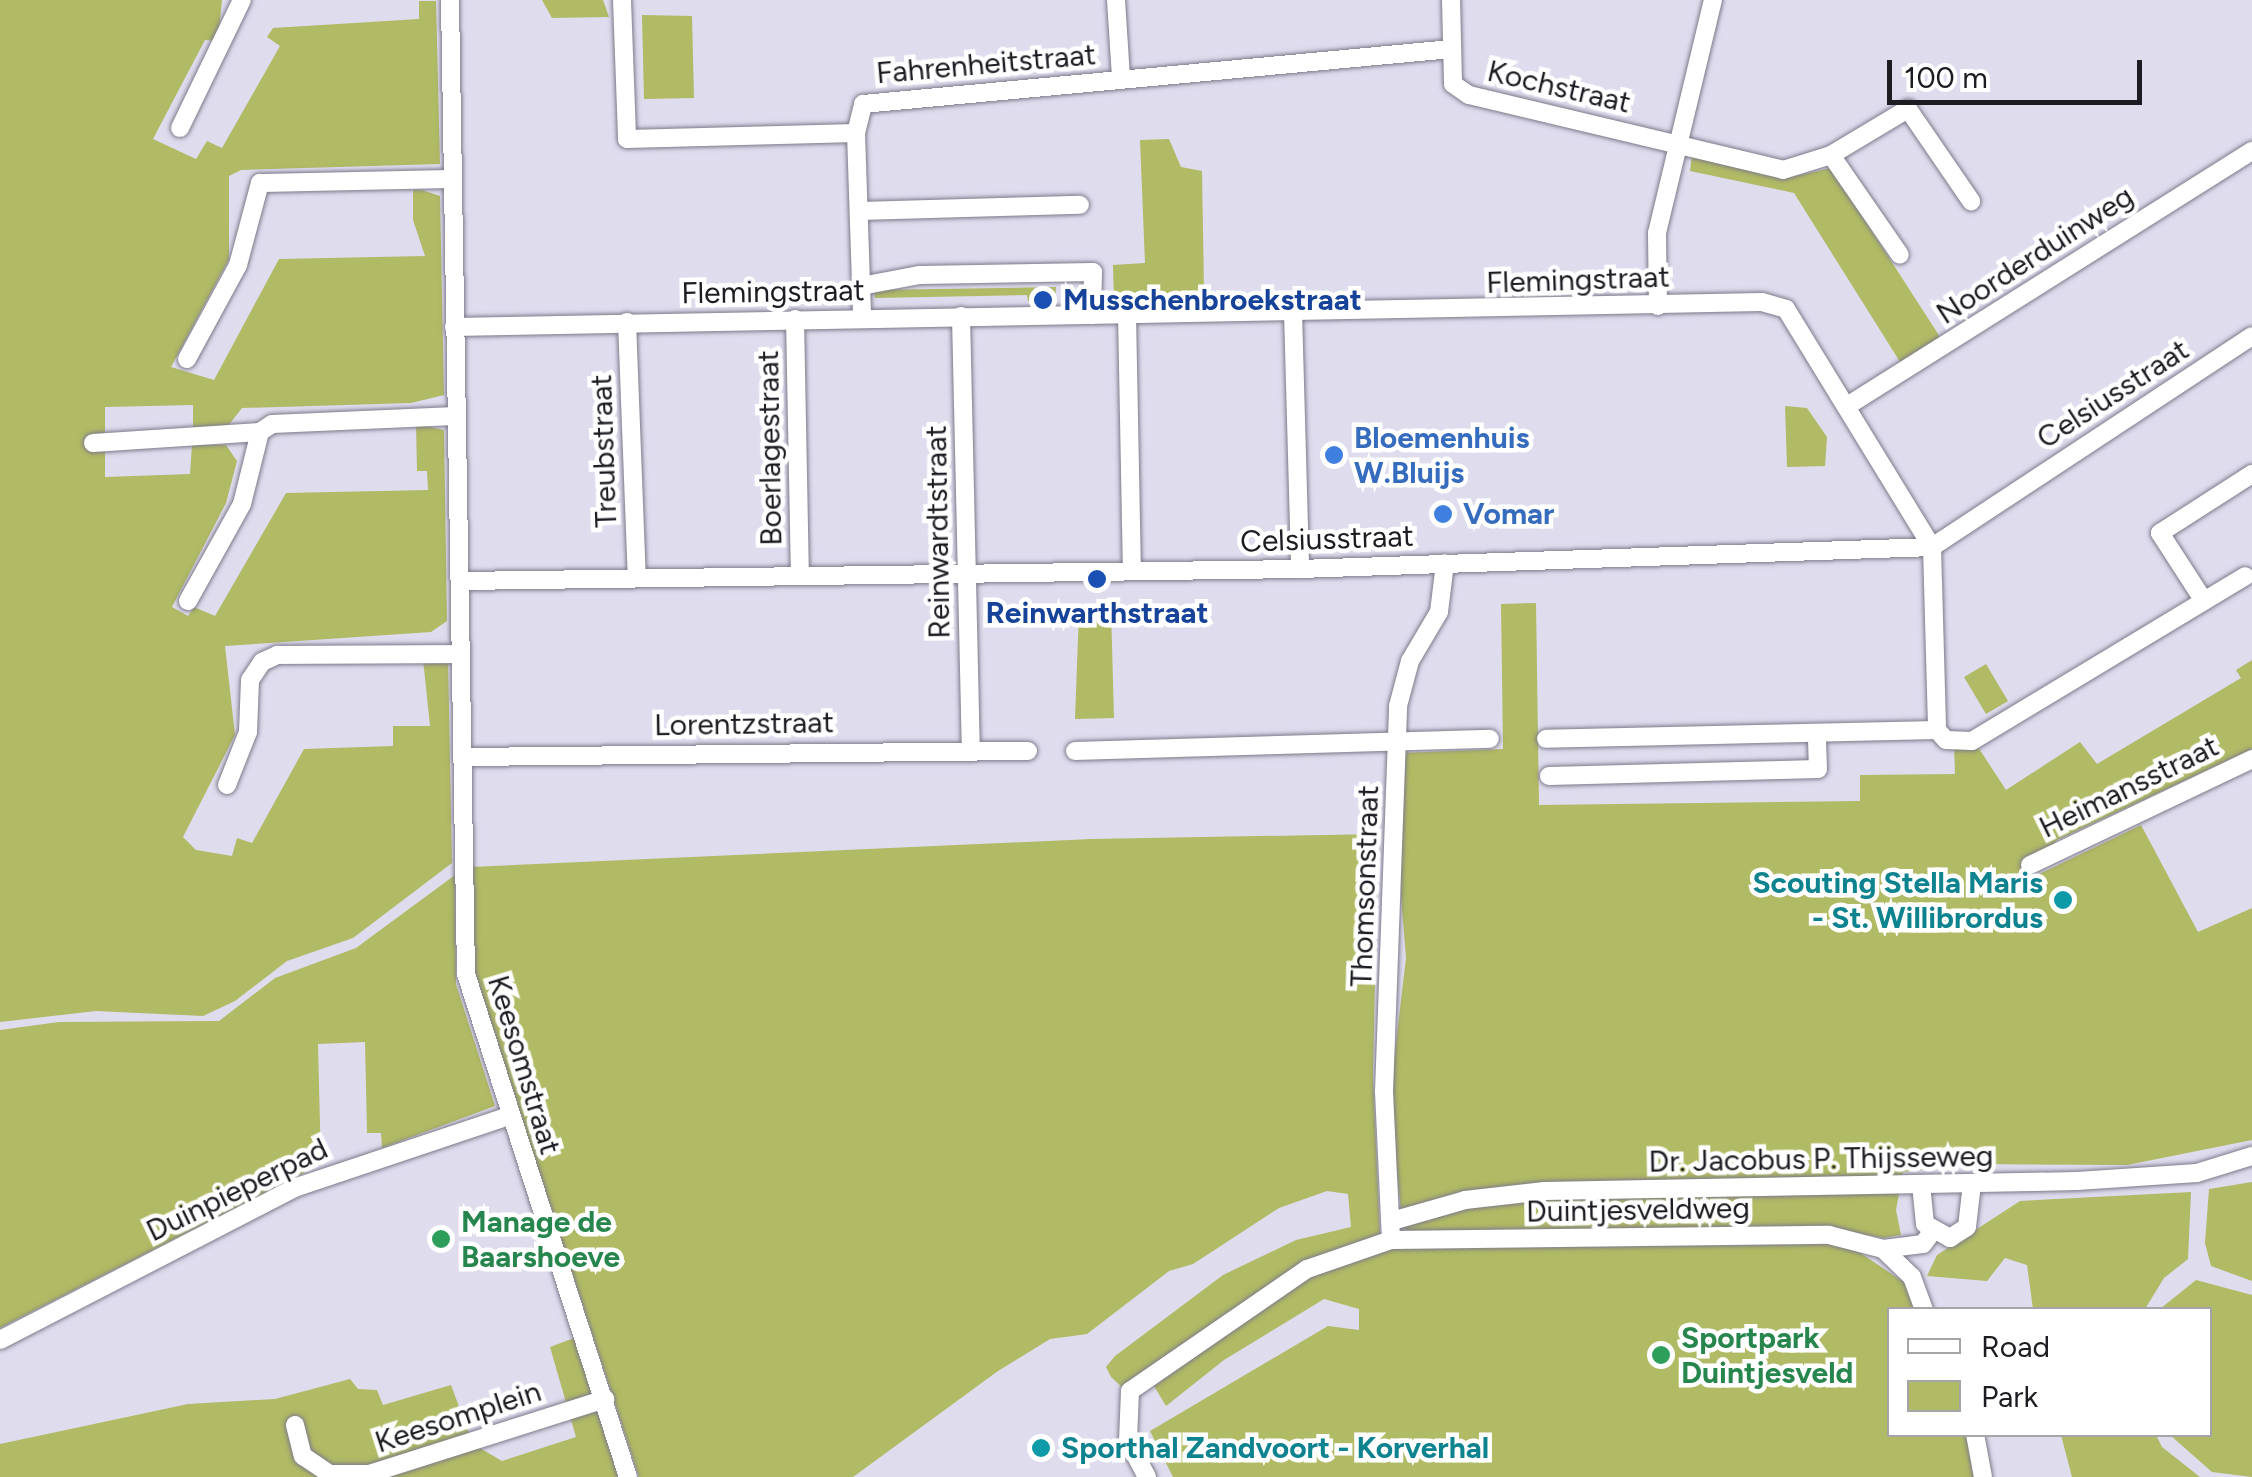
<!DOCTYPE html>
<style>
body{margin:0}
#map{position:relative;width:2252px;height:1477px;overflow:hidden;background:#dfdcee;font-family:Figtree,sans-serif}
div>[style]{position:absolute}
.green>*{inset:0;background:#b1ba64}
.roads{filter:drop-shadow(0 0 2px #7d7a8a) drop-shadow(0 0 2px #7d7a8a)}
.minor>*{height:18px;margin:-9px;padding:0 9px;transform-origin:9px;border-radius:9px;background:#fff}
.dots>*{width:28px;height:28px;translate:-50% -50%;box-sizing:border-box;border:5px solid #fff;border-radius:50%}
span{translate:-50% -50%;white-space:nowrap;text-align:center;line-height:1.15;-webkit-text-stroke:9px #fff;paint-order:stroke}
.street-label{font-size:30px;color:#1d1c22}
.transit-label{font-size:30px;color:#164399;font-weight:700}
.left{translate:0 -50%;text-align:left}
.shop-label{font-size:30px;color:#366cbe;font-weight:700}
.culture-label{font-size:30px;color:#0d838f;font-weight:700}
.right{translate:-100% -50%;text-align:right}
.leisure-label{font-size:30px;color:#27864d;font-weight:700}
.legend{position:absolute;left:1887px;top:1307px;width:325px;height:130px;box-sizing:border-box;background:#fff;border:2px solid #a5a4a7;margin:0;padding:12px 18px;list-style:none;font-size:30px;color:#1d1c22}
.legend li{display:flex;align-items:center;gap:20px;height:50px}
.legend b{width:50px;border:2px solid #a5a4a7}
.scale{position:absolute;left:1887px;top:60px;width:255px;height:45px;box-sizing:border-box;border:5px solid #1d1c22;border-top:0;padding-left:12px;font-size:30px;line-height:35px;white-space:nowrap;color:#1d1c22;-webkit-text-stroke:8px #fff;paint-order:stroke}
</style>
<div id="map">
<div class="green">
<i style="clip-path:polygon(0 0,222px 0,218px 41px,205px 40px,153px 139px,196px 159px,207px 141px,222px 148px,280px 46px,267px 37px,273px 28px,419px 19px,419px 1px,436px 1px,440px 164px,241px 170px,229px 176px,229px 259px,171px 367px,214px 380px,279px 259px,425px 256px,413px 220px,413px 190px,422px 190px,440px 196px,444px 395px,411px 403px,242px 408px,224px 431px,193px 433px,193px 405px,105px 407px,105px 477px,190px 474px,192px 445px,226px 445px,237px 461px,226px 503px,172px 607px,188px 616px,194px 607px,215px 616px,286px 493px,428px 490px,427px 471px,417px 471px,416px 424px,444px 430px,447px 621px,431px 632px,225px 646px,235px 735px,183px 837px,196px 850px,232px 856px,237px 838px,252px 843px,304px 749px,393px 746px,393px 726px,430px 726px,423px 659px,448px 658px,452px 863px,353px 938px,287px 961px,235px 1001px,203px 1016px,96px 1011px,0 1022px)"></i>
<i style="clip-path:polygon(542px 0,603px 0,609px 17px,552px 18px)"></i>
<i style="clip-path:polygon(642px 15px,692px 16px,694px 98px,644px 99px)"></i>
<i style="clip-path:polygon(1169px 139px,1181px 167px,1202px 171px,1204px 290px,1176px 292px,1176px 304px,1114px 305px,1113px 265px,1145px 263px,1140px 140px)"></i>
<i style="clip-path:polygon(1692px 155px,1787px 178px,1831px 168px,1942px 340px,1902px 365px,1794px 193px,1690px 171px)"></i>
<i style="clip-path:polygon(1056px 287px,1055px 300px,1028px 301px,1027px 295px,875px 298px,874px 290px)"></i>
<i style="clip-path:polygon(1785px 406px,1807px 408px,1827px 437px,1825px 466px,1787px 467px)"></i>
<i style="clip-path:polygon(1536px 603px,1539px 805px,1860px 801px,1860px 775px,1955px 774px,1954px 744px,1976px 744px,2006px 790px,2080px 742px,2097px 764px,2241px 678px,2236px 670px,2252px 660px,2252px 749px,2057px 840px,2029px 871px,2033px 877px,2141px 825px,2198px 932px,2252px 908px,2252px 1140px,2127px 1165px,1970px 1164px,1903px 1172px,1896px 1210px,1901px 1235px,1884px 1238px,1824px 1228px,1415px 1234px,1403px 1228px,1389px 1102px,1406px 958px,1396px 833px,1399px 753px,1503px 749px,1501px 604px)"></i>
<i style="clip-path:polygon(1111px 609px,1114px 718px,1075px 719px,1079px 611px)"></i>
<i style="clip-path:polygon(1986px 664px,2008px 701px,1986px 714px,1964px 677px)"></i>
<i style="clip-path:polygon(1378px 834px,1373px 1078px,1380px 1236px,1313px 1258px,1124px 1389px,1111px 1377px,1106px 1367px,1115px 1356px,1223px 1275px,1296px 1240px,1351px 1227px,1348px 1194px,1327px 1191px,1279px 1208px,1193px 1264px,1169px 1271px,1087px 1334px,1050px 1339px,998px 1371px,853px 1477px,639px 1477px,474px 974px,471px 867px,1091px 839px)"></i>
<i style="clip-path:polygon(455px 875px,456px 984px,495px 1106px,382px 1148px,381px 1133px,367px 1133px,365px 1042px,318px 1044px,321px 1164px,0 1328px,0 1030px,59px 1022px,219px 1021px,275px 978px,356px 948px)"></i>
<i style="clip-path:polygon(2252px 1182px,2252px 1281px,2211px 1266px,2205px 1243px,2209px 1189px)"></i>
<i style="clip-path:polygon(2191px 1192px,2188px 1259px,2164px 1278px,2145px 1309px,2033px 1309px,2027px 1265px,2005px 1258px,1987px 1281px,1927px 1276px,1937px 1255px,2020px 1201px)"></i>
<i style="clip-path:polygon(1847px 1244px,1908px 1285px,1915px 1309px,1890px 1310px,1890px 1434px,1971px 1435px,1980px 1477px,1173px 1477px,1150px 1431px,1328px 1326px,1359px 1330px,1359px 1309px,1324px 1299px,1224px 1360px,1166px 1406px,1154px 1386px,1311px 1274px,1390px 1249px)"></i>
<i style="clip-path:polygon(2196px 1280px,2252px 1295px,2252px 1477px,2212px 1472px,2170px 1435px,2210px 1434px,2210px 1310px,2160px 1309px)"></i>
<i style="clip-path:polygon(574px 1338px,620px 1477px,0 1477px,0 1444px,188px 1404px,275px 1399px,350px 1379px,358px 1389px,377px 1390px,383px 1405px,451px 1385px,473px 1444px,502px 1461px,576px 1437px,550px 1347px)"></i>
<i style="clip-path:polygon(2061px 1435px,2156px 1435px,2162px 1447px,2200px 1477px,2072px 1477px)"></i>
</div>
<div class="roads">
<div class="minor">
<i style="left:450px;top:0;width:974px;rotate:89.06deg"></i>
<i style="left:466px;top:974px;width:528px;rotate:72.15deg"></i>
<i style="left:622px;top:0;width:139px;rotate:87.9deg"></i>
<i style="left:627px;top:139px;width:229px;rotate:-1.5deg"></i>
<i style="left:856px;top:133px;width:30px;rotate:-76deg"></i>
<i style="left:863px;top:104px;width:591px;rotate:-5.34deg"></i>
<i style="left:1116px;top:0;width:78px;rotate:86.3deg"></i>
<i style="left:1451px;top:0;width:84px;rotate:88.6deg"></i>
<i style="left:1453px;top:84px;width:19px;rotate:35deg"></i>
<i style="left:1469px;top:95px;width:323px;rotate:13.4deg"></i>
<i style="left:1783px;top:170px;width:50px;rotate:-17.4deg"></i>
<i style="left:1831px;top:155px;width:90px;rotate:-30.9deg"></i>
<i style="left:1908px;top:109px;width:112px;rotate:55.6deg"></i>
<i style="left:180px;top:128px;width:142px;rotate:-64.2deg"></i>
<i style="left:856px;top:133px;width:185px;rotate:88.1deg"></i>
<i style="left:1831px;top:155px;width:121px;rotate:55.4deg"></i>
<i style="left:860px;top:211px;width:220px;rotate:-1.6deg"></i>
<i style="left:861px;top:286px;width:60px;rotate:-10.6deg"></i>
<i style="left:920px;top:275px;width:173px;rotate:-1deg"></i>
<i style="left:1093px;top:272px;width:43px;rotate:91.3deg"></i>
<i style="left:1658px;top:306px;width:73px;rotate:-90.8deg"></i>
<i style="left:1657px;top:233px;width:240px;rotate:-76.5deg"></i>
<i style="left:1293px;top:312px;width:257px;rotate:88.4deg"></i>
<i style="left:1127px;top:314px;width:257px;rotate:88.9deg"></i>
<i style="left:961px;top:316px;width:431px;rotate:88.7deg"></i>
<i style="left:795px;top:319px;width:257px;rotate:88.9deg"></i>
<i style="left:627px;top:322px;width:256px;rotate:87.8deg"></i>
<i style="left:454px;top:327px;width:1308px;rotate:-1.09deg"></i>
<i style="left:1762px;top:302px;width:25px;rotate:16deg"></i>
<i style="left:1786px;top:309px;width:279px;rotate:58.5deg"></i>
<i style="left:1932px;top:547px;width:183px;rotate:88.4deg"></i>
<i style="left:1937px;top:730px;width:391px;rotate:178.7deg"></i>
<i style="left:187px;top:359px;width:107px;rotate:-61.5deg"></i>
<i style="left:238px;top:265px;width:85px;rotate:-75deg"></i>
<i style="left:260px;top:183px;width:192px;rotate:-1.2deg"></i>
<i style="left:1847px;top:406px;width:479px;rotate:-32.2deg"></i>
<i style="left:93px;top:443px;width:167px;rotate:-3.8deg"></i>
<i style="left:260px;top:432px;width:14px;rotate:-34deg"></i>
<i style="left:272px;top:424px;width:183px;rotate:-2.5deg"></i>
<i style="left:460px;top:581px;width:840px;rotate:-0.82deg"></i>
<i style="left:1300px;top:569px;width:632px;rotate:-1.99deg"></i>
<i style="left:1932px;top:547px;width:383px;rotate:-33.4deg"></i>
<i style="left:188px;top:601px;width:111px;rotate:-60.9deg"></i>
<i style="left:242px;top:504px;width:74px;rotate:-76deg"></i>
<i style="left:2204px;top:601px;width:81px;rotate:-122.9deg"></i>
<i style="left:2160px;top:533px;width:109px;rotate:-32.7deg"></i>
<i style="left:1937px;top:730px;width:13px;rotate:48deg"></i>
<i style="left:1946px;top:740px;width:26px;rotate:2deg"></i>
<i style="left:1972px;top:741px;width:319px;rotate:-31.1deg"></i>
<i style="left:1075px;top:751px;width:415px;rotate:-1.7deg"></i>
<i style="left:462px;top:757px;width:566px;rotate:-0.61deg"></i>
<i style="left:1549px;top:776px;width:269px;rotate:-1.5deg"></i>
<i style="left:1818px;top:769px;width:35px;rotate:-92deg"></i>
<i style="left:227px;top:785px;width:57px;rotate:-68.4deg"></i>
<i style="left:248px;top:732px;width:52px;rotate:-87.8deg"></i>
<i style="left:250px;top:680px;width:22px;rotate:-56deg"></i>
<i style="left:262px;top:662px;width:17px;rotate:-25deg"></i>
<i style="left:277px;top:655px;width:184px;rotate:-0.3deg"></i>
<i style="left:2030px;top:865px;width:246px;rotate:-25.5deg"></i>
<i style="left:1921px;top:1184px;width:40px;rotate:84.3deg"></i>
<i style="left:1925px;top:1224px;width:29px;rotate:29deg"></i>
<i style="left:1950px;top:1238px;width:20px;rotate:-33deg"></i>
<i style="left:1967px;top:1227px;width:43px;rotate:-83.4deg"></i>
<i style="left:1392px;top:1221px;width:76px;rotate:-16deg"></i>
<i style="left:1465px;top:1200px;width:80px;rotate:-6.5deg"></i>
<i style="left:1544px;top:1191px;width:533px;rotate:-1.07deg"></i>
<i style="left:2077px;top:1181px;width:120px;rotate:-3.8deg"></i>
<i style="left:2197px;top:1173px;width:58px;rotate:-17.2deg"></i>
<i style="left:1391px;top:1240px;width:438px;rotate:-0.7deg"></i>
<i style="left:1829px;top:1235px;width:56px;rotate:14.5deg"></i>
<i style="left:1883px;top:1249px;width:40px;rotate:-7.1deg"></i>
<i style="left:1923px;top:1244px;width:15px;rotate:-53deg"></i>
<i style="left:1883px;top:1249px;width:40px;rotate:44deg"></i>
<i style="left:1912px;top:1277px;width:35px;rotate:70deg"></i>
<i style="left:0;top:1340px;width:334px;rotate:-27.3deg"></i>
<i style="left:297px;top:1187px;width:224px;rotate:-18.5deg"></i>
<i style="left:295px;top:1425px;width:32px;rotate:76deg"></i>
<i style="left:303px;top:1456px;width:32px;rotate:34deg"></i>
<i style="left:330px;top:1474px;width:39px"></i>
<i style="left:369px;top:1474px;width:248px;rotate:-17.6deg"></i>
<i style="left:1975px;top:1434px;width:44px;rotate:79.5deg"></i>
<i style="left:1147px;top:1477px;width:41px;rotate:-117.8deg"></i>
<i style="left:1128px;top:1441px;width:50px;rotate:-87.7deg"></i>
<i style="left:1130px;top:1391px;width:215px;rotate:-34.6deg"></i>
<i style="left:1307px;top:1269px;width:89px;rotate:-19deg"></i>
<i style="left:1391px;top:1240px;width:148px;rotate:-92.7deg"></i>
<i style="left:1384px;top:1092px;width:386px;rotate:-87.9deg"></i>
<i style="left:1398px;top:706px;width:47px;rotate:-75.1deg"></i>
<i style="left:1410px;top:661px;width:57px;rotate:-59.4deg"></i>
<i style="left:1439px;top:612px;width:49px;rotate:-83deg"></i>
</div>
</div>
<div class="dots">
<i style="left:1043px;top:300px;background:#1a4fb4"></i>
<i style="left:1334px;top:455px;background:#3f7fe0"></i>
<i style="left:1443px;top:514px;background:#3f7fe0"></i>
<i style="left:1097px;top:579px;background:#1a4fb4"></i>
<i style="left:2063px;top:900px;background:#0f9aa8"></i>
<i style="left:441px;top:1239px;background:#2e9e5b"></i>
<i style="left:1661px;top:1355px;background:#2e9e5b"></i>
<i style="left:1041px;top:1448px;background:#0f9aa8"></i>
</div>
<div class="street-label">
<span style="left:986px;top:64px;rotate:-5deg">Fahrenheitstraat</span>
<span style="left:1559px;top:87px;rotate:13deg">Kochstraat</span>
<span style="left:2035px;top:255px;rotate:-33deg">Noorderduinweg</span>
<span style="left:1578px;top:280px;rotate:-2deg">Flemingstraat</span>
<span style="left:773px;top:292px;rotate:-1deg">Flemingstraat</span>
<span style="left:2113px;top:394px;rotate:-33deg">Celsiusstraat</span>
<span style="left:770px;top:448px;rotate:-91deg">Boerlagestraat</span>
<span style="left:604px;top:451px;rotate:-92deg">Treubstraat</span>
<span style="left:938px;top:532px;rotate:-91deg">Reinwardtstraat</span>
<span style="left:1327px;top:539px;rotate:-2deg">Celsiusstraat</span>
<span style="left:744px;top:724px;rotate:-1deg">Lorentzstraat</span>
<span style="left:2129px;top:787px;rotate:-26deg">Heimansstraat</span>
<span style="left:1365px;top:886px;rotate:-88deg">Thomsonstraat</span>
<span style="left:524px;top:1065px;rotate:73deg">Keesomstraat</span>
<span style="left:1821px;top:1159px;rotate:-1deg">Dr. Jacobus P. Thijsseweg</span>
<span style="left:237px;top:1190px;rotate:-26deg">Duinpieperpad</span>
<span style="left:1638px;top:1210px;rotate:-1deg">Duintjesveldweg</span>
<span style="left:458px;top:1417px;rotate:-18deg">Keesomplein</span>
</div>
<div class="transit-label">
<span class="left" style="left:1063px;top:300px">Musschenbroekstraat</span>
<span style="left:1097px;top:613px">Reinwarthstraat</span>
</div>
<div class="shop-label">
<span class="left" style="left:1354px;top:455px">Bloemenhuis<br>W.Bluijs</span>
<span class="left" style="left:1463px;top:514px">Vomar</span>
</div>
<div class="culture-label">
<span class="right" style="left:2043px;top:900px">Scouting Stella Maris<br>- St. Willibrordus</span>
<span class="left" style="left:1061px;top:1448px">Sporthal Zandvoort - Korverhal</span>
</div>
<div class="leisure-label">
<span class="left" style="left:461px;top:1239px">Manage de<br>Baarshoeve</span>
<span class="left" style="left:1681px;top:1355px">Sportpark<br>Duintjesveld</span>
</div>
<ul class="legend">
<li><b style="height:12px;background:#fff"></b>Road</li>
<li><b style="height:28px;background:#b1ba64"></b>Park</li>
</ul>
<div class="scale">100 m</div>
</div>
